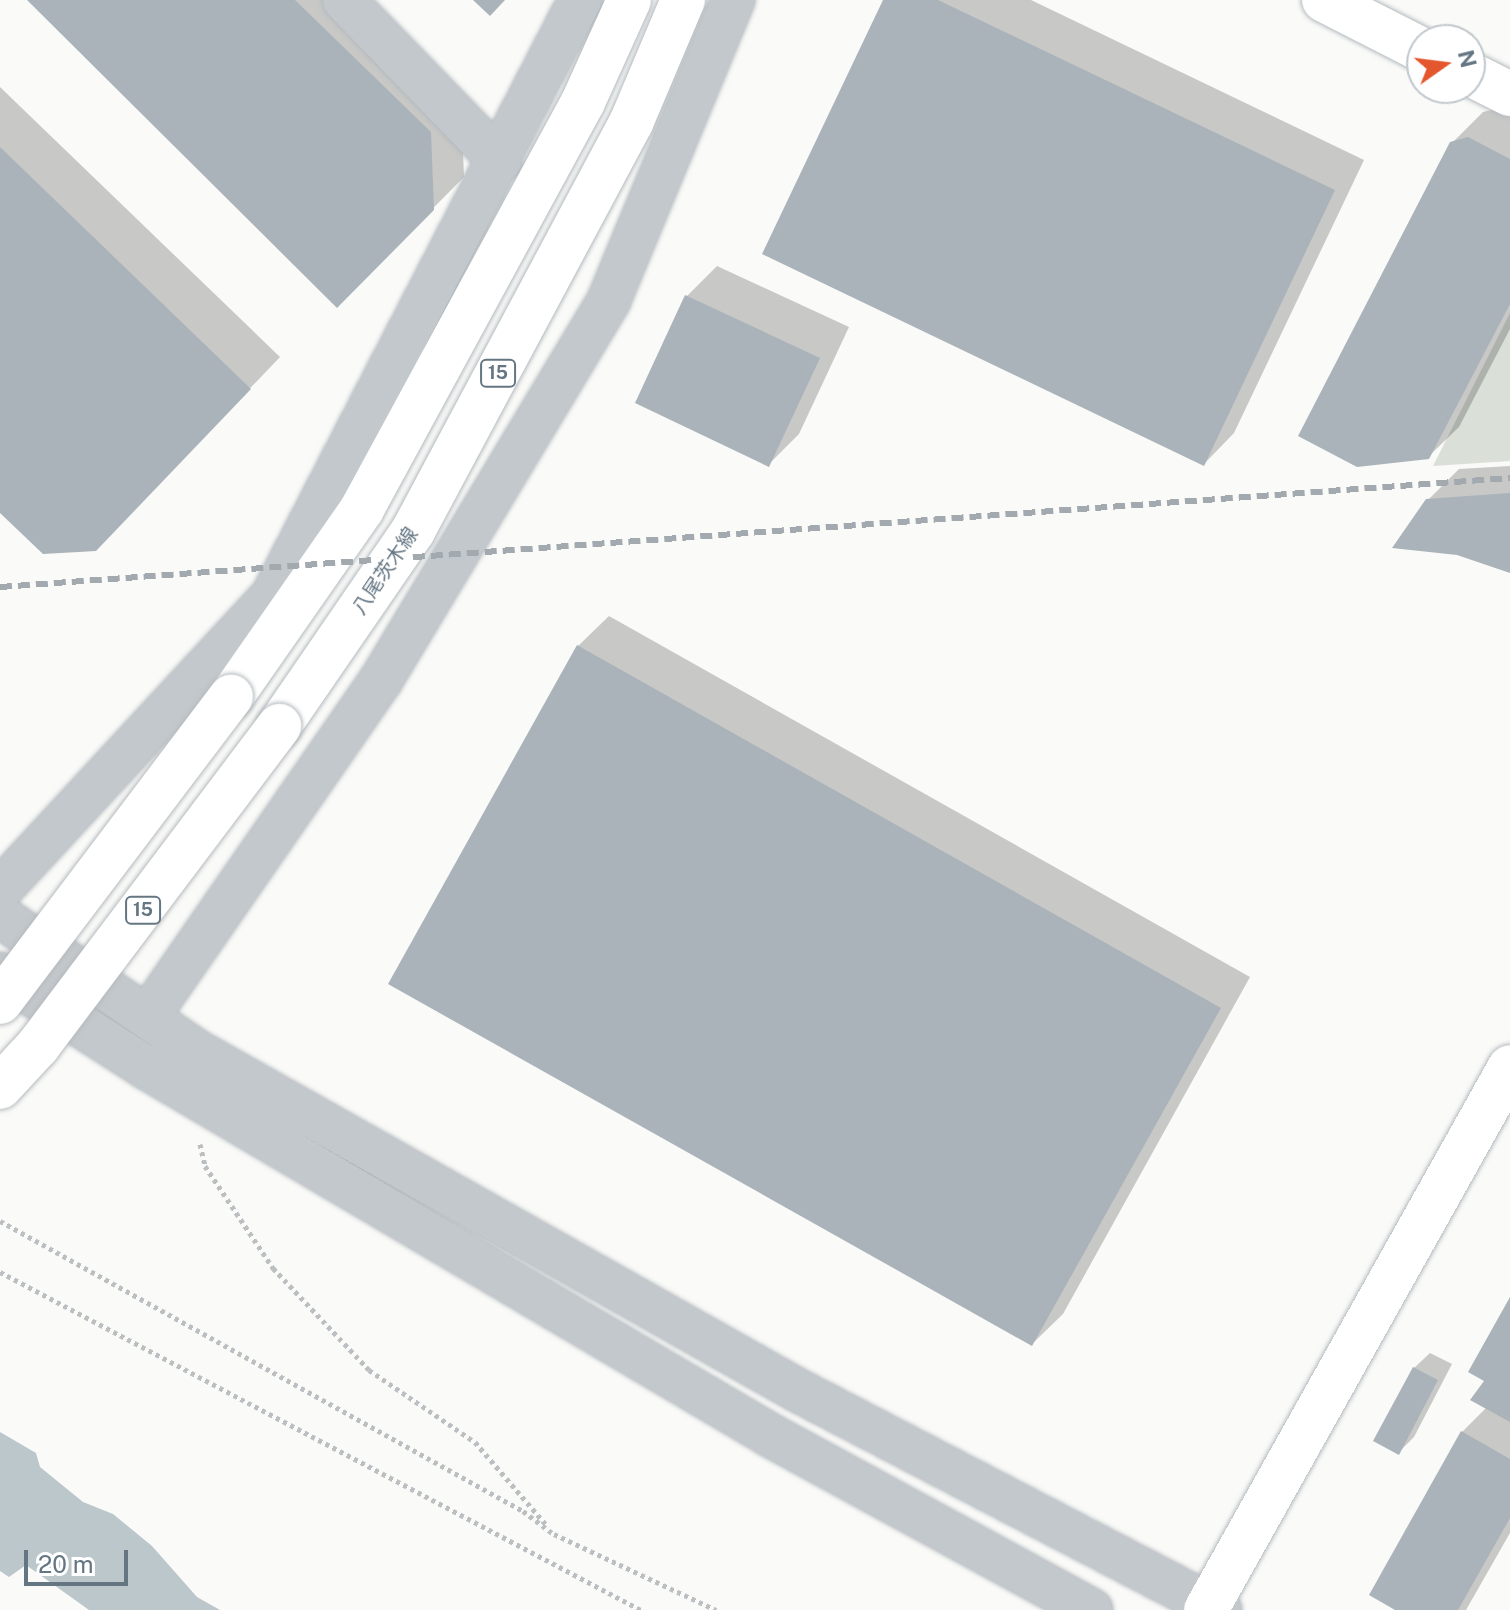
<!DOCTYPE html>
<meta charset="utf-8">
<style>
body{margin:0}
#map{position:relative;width:1510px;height:1610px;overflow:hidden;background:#fafaf8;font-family:"Public Sans","Noto Sans JP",sans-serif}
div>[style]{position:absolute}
.green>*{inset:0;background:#dadfd7}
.water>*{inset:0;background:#bbc7cb}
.shadow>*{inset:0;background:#0003}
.building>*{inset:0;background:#aab3b9}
.path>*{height:5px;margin-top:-2.5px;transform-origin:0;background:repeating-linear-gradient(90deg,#bbbfc2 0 4px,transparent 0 8px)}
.roads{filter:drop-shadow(0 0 2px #b3babf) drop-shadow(0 0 2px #b3babf)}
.street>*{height:42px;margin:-21px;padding:0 21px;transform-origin:21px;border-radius:21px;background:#c3c8cc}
.secondary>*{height:44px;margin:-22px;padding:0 22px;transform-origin:22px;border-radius:22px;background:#fff}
.primary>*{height:44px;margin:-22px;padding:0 22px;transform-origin:22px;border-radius:22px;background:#fff}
.rail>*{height:6px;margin-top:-3px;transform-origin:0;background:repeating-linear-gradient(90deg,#a2aab0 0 12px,transparent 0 18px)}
.bridges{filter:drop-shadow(0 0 2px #b5babe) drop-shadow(0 0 2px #b5babe)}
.primary-bridge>*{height:44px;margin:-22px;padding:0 22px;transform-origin:22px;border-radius:22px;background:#fff}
span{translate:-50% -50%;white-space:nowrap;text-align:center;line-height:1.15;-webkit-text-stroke:8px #fff;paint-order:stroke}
.shield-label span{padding:2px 6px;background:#fff;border:2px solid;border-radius:6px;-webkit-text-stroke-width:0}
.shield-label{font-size:18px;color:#657683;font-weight:700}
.street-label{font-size:20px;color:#657683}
.north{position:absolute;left:1406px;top:24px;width:80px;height:80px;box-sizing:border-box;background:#fff;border:2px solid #c1c8cd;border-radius:50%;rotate:76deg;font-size:22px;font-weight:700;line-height:32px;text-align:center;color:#657683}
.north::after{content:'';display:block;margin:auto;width:28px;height:36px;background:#e4572e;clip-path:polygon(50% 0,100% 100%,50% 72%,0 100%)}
.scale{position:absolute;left:24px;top:1550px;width:104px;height:36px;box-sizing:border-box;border:4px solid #657683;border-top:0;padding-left:10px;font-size:24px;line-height:28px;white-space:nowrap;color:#657683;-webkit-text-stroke:6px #fff;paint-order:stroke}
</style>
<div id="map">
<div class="green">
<i style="clip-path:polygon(1510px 313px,1510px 461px,1433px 466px)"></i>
</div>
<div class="water">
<i style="clip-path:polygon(0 1432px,36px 1453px,40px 1467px,83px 1502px,113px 1514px,152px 1546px,197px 1597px,220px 1610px,89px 1610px,26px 1565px,9px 1577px,0 1571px)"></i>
</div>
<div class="shadow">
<i style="clip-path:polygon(30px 0,356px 0,461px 101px,464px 177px,337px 305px)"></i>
<i style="clip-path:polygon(885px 0,1031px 0,1364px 160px,1234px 433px,1204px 464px)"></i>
<i style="clip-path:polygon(0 87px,280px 357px,126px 518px,0 510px)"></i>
<i style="clip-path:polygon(1500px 108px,1510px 113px,1510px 329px,1459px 427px,1428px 457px,1452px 143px,1483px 112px)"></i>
<i style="clip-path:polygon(717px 266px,849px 327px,799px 434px,769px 464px,687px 296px)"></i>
<i style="clip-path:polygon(1510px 466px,1510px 571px,1428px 500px,1459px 469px)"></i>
<i style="clip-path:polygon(609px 616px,1250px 977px,1063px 1314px,1032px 1344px,578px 646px)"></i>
<i style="clip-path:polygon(1510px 1301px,1510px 1533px,1466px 1610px,1399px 1610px,1462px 1432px,1487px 1407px,1487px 1381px)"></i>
<i style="clip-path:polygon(1430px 1353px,1452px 1364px,1414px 1437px,1399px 1452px,1414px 1368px)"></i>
</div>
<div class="building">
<i style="clip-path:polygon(27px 0,295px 0,431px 132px,434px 210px,337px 308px)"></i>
<i style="clip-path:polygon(473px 0,505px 0,490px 16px)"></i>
<i style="clip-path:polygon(883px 0,938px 0,1335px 190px,1204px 466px,762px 254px)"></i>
<i style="clip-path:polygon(1468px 137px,1510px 159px,1510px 304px,1429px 459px,1357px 467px,1298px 436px,1450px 142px)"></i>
<i style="clip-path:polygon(0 147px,251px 389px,96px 551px,43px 554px,0 513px)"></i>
<i style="clip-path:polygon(685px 295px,820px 358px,769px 467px,635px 403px)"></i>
<i style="clip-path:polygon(1510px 493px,1510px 573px,1457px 555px,1392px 548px,1426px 499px)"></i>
<i style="clip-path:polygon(577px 645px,1221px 1008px,1032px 1346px,388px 984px)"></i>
<i style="clip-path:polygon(1510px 1297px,1510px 1422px,1470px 1400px,1484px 1381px,1468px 1372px)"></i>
<i style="clip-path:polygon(1413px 1367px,1438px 1380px,1399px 1455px,1373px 1441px)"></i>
<i style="clip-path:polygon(1461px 1431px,1510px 1459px,1510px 1518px,1458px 1610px,1395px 1610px,1369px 1595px)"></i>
</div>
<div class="path">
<i style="left:200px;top:1144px;width:23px;rotate:77deg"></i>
<i style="left:205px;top:1166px;width:123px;rotate:56.3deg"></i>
<i style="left:273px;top:1268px;width:140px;rotate:46.7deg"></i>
<i style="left:369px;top:1370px;width:128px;rotate:34.2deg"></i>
<i style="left:475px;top:1442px;width:112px;rotate:49.3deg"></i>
<i style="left:0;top:1221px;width:598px;rotate:29.01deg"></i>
<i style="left:523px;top:1511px;width:39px;rotate:37deg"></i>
<i style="left:554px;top:1534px;width:179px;rotate:25.1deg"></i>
<i style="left:0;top:1272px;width:725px;rotate:27.8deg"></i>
</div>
<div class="roads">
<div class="street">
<i style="left:344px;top:0;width:224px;rotate:45.9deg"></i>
<i style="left:0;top:890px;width:402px;rotate:-47.2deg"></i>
<i style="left:273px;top:595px;width:670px;rotate:-62.71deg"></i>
<i style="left:0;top:916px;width:240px;rotate:34.5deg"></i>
<i style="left:198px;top:1052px;width:690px;rotate:29.43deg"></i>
<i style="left:799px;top:1391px;width:475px;rotate:27.5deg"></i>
<i style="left:0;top:974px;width:174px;rotate:32.6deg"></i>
<i style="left:147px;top:1068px;width:723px;rotate:30.5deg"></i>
<i style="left:770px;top:1435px;width:366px;rotate:28.6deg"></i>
<i style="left:149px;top:1015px;width:407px;rotate:-55.3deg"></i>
<i style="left:381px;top:680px;width:443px;rotate:-59deg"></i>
<i style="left:609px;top:300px;width:325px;rotate:-67.5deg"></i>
</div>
<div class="secondary">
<i style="left:1324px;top:0;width:110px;rotate:27deg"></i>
<i style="left:1470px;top:74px;width:45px;rotate:26.6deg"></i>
<i style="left:1206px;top:1610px;width:622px;rotate:-60.76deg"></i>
</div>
<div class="primary">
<i style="left:231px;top:697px;width:229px;rotate:-55.1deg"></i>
<i style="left:362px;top:509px;width:463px;rotate:-61.5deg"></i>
<i style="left:583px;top:102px;width:112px;rotate:-65.7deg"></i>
<i style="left:279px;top:726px;width:237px;rotate:-55.5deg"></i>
<i style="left:413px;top:531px;width:463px;rotate:-61.9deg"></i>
<i style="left:631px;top:123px;width:134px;rotate:-67.1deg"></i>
</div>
</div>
<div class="rail">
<i style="left:0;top:587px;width:1514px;rotate:-4.13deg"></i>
</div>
<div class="bridges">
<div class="primary-bridge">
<i style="left:0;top:1002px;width:383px;rotate:-52.9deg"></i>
<i style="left:0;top:1087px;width:56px;rotate:-47.2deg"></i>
<i style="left:38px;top:1046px;width:401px;rotate:-53deg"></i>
</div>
</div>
<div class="shield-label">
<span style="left:498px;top:373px">15</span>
<span style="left:143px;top:910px">15</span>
</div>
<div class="street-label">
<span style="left:385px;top:571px;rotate:-56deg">八尾茨木線</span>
</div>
<div class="north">N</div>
<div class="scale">20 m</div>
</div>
